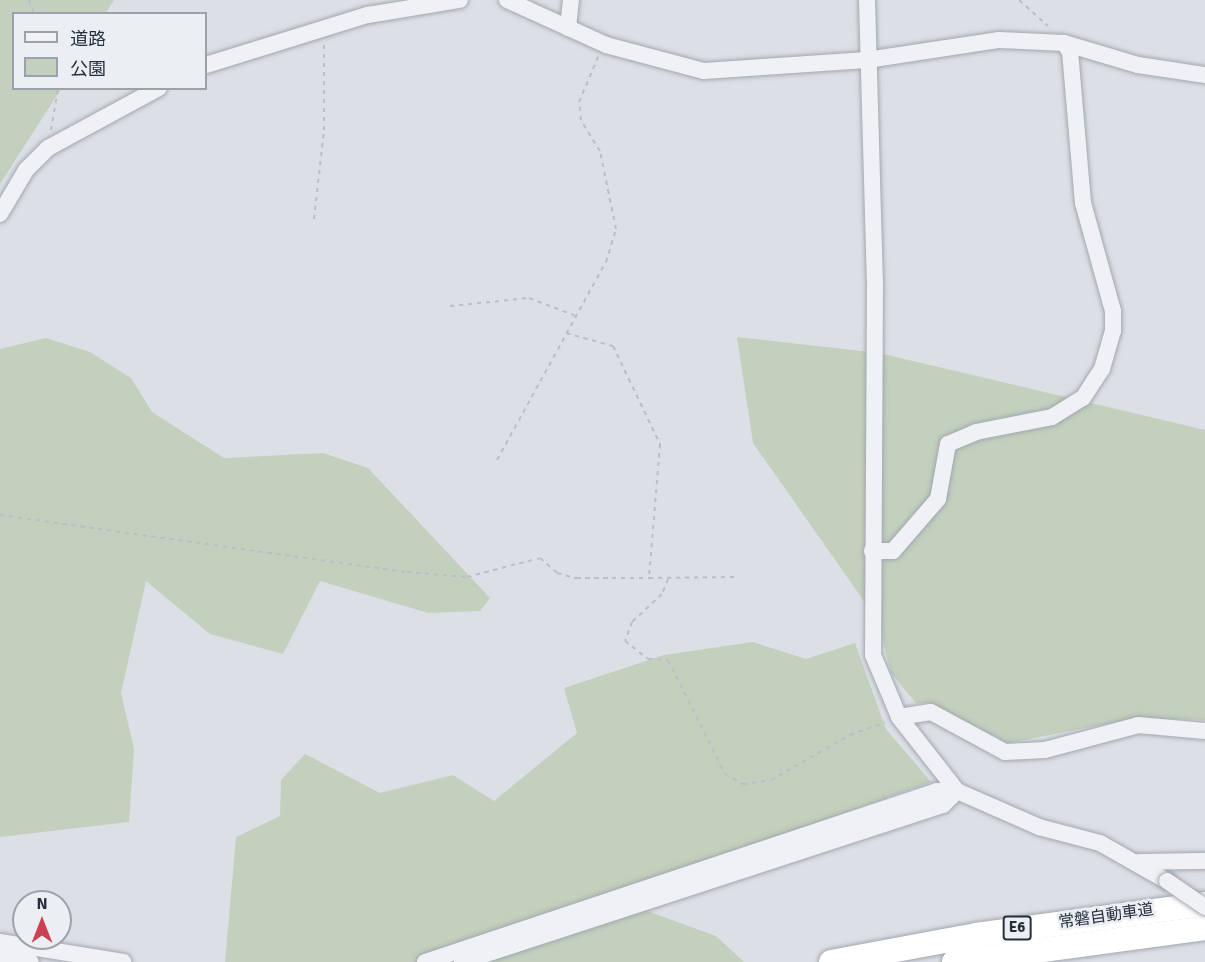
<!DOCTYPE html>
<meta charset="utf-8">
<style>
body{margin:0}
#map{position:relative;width:1205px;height:962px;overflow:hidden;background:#dce0e6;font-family:Signika,"Noto Sans JP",sans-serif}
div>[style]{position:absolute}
.green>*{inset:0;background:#c2d0bd}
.path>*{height:2px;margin-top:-1px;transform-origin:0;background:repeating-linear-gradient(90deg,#bbbec5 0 4.5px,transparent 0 9px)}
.roads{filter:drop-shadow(0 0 2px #a2a7b0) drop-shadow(0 0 2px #a2a7b0)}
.minor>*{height:16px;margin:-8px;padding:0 8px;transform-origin:8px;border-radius:8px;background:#eff1f5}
.highway>*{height:24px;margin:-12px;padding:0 12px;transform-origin:12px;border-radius:12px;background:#fff}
.bridges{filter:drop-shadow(0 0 2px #a2a7b0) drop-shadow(0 0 2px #a2a7b0)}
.minor-bridge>*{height:16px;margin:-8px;padding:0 8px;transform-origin:8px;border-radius:8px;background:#eff1f5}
span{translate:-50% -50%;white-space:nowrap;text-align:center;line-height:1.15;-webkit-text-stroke:5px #ebeff4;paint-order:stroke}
.shield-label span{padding:2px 4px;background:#ebeff4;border:2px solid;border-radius:4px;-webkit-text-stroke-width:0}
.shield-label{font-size:15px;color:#262e3c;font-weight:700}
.street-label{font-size:16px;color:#262e3c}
.legend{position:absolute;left:12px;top:12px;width:195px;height:78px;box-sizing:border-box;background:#ebeff4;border:2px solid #9ca2aa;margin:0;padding:8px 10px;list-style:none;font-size:18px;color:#262e3c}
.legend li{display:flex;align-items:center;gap:12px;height:30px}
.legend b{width:30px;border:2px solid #9ca2aa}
.north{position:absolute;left:12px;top:890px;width:60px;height:60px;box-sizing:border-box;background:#ebeff4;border:2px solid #9ca2aa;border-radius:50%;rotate:0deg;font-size:16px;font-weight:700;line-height:24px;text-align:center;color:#262e3c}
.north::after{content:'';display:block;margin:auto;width:21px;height:27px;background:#cb4152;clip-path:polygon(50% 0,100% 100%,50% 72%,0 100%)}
</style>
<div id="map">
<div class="green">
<i style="clip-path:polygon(0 0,114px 0,106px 13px,14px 14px,14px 88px,61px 89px,0 184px)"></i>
<i style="clip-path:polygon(737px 337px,879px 353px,1205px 430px,1205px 720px,1137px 718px,1008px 743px,930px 703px,916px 703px,891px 673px,878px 621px,753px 443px)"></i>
<i style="clip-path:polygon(46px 338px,90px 352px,131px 378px,152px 412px,224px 458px,323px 453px,368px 468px,490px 598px,480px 611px,428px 613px,320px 581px,283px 654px,210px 634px,146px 581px,121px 693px,134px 749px,129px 822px,0 837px,0 349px)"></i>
<i style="clip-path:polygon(753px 642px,806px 659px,855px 643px,886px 729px,931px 782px,634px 888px,647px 911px,716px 936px,744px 962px,225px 962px,236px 837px,280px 816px,281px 780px,305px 754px,380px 793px,453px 775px,494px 801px,577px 733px,564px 688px,664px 655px)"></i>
</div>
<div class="path">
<i style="left:29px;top:0;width:15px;rotate:70deg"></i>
<i style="left:1019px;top:0;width:39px;rotate:42deg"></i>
<i style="left:51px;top:130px;width:43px;rotate:-80.5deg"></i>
<i style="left:314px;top:219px;width:90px;rotate:-83.6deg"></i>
<i style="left:324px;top:130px;width:85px;rotate:-90deg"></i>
<i style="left:450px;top:306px;width:79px;rotate:-5.8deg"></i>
<i style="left:529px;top:298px;width:50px;rotate:21deg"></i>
<i style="left:566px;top:333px;width:49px;rotate:15.5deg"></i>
<i style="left:613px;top:346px;width:109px;rotate:64.4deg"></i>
<i style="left:660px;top:444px;width:134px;rotate:94.7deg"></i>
<i style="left:649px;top:578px;width:85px;rotate:-0.7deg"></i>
<i style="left:497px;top:460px;width:226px;rotate:-61.2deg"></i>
<i style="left:606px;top:262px;width:34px;rotate:-73deg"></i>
<i style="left:616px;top:229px;width:80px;rotate:-101.6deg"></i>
<i style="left:600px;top:151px;width:36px;rotate:-122deg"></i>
<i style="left:581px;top:120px;width:18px;rotate:-96deg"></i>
<i style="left:579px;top:102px;width:49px;rotate:-67.1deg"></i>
<i style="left:0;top:515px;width:411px;rotate:8deg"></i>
<i style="left:407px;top:572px;width:60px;rotate:4.8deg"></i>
<i style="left:467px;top:577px;width:75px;rotate:-14.6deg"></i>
<i style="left:540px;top:558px;width:23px;rotate:41deg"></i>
<i style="left:557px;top:573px;width:20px;rotate:15deg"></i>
<i style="left:576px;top:578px;width:73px"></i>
<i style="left:668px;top:579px;width:16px;rotate:112deg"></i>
<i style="left:662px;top:594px;width:41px;rotate:137deg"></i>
<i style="left:632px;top:622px;width:20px;rotate:110deg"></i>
<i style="left:625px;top:641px;width:29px;rotate:38deg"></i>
<i style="left:648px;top:659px;width:20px;rotate:3deg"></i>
<i style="left:668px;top:660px;width:127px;rotate:63.4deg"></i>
<i style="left:725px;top:774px;width:21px;rotate:29deg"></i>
<i style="left:743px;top:784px;width:28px;rotate:-8deg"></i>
<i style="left:771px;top:780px;width:91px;rotate:-29.7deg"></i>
<i style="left:850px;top:735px;width:37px;rotate:-20deg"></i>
</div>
<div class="roads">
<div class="minor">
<i style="left:507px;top:0;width:109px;rotate:24.4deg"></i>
<i style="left:606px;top:45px;width:101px;rotate:14.9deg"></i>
<i style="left:704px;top:71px;width:163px;rotate:-3.9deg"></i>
<i style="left:867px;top:60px;width:134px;rotate:-8.6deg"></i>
<i style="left:999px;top:40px;width:65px;rotate:2.6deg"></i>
<i style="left:1064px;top:43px;width:77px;rotate:16.6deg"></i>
<i style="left:1138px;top:65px;width:68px;rotate:8.5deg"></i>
<i style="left:867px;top:0;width:281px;rotate:88.4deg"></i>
<i style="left:875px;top:281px;width:374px;rotate:90.3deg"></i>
<i style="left:873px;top:655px;width:67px;rotate:67.2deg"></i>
<i style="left:899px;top:717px;width:94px;rotate:51.9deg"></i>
<i style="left:568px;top:28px;width:28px;rotate:-84deg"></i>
<i style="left:206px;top:65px;width:170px;rotate:-17.2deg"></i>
<i style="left:368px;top:15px;width:93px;rotate:-9.3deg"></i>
<i style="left:0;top:214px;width:51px;rotate:-59.4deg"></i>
<i style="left:26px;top:170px;width:31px;rotate:-45deg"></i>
<i style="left:48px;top:148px;width:126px;rotate:-28.4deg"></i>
<i style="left:872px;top:551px;width:21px"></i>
<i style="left:893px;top:551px;width:69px;rotate:-49.1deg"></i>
<i style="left:938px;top:499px;width:56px;rotate:-79.7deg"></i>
<i style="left:948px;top:444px;width:30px;rotate:-23deg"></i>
<i style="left:976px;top:432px;width:77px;rotate:-11.2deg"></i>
<i style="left:1052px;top:417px;width:36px;rotate:-32deg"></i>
<i style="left:1083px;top:398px;width:35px;rotate:-57deg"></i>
<i style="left:1102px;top:369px;width:40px;rotate:-74deg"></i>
<i style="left:1113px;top:331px;width:20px;rotate:-90deg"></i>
<i style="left:1113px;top:311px;width:112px;rotate:-105.5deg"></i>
<i style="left:1083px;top:203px;width:152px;rotate:-94.9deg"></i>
<i style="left:1070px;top:52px;width:11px;rotate:-124deg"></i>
<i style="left:899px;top:717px;width:32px;rotate:-9deg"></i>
<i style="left:931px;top:712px;width:84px;rotate:28.4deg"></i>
<i style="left:1005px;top:752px;width:40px;rotate:-2.9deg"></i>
<i style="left:1045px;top:750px;width:96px;rotate:-15deg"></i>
<i style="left:1138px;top:725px;width:67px;rotate:5.1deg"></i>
<i style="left:1139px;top:862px;width:66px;rotate:-0.9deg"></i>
<i style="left:0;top:942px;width:125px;rotate:9.2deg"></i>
<i style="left:0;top:957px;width:31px;rotate:9deg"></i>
<i style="left:425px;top:962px;width:540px;rotate:-18.47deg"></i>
<i style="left:937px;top:791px;width:20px"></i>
<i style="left:957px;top:791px;width:90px;rotate:23.7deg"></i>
<i style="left:1039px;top:827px;width:63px;rotate:14.7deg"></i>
<i style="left:1100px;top:843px;width:77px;rotate:29.6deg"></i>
<i style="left:462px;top:962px;width:506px;rotate:-18.08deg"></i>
<i style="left:943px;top:805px;width:20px;rotate:-45deg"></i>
</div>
<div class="highway">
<i style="left:831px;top:962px;width:147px;rotate:-10.5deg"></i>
<i style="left:976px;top:935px;width:231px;rotate:-7.7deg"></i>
<i style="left:954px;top:962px;width:253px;rotate:-7.7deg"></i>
</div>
</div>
<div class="bridges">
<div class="minor-bridge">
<i style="left:1167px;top:881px;width:46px;rotate:34.4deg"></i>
</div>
</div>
<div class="shield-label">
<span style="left:1017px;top:928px">E6</span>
</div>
<div class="street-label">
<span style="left:1106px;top:916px;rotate:-8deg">常磐自動車道</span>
</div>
<ul class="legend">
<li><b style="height:8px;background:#eff1f5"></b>道路</li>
<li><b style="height:16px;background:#c2d0bd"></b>公園</li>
</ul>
<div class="north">N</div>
</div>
